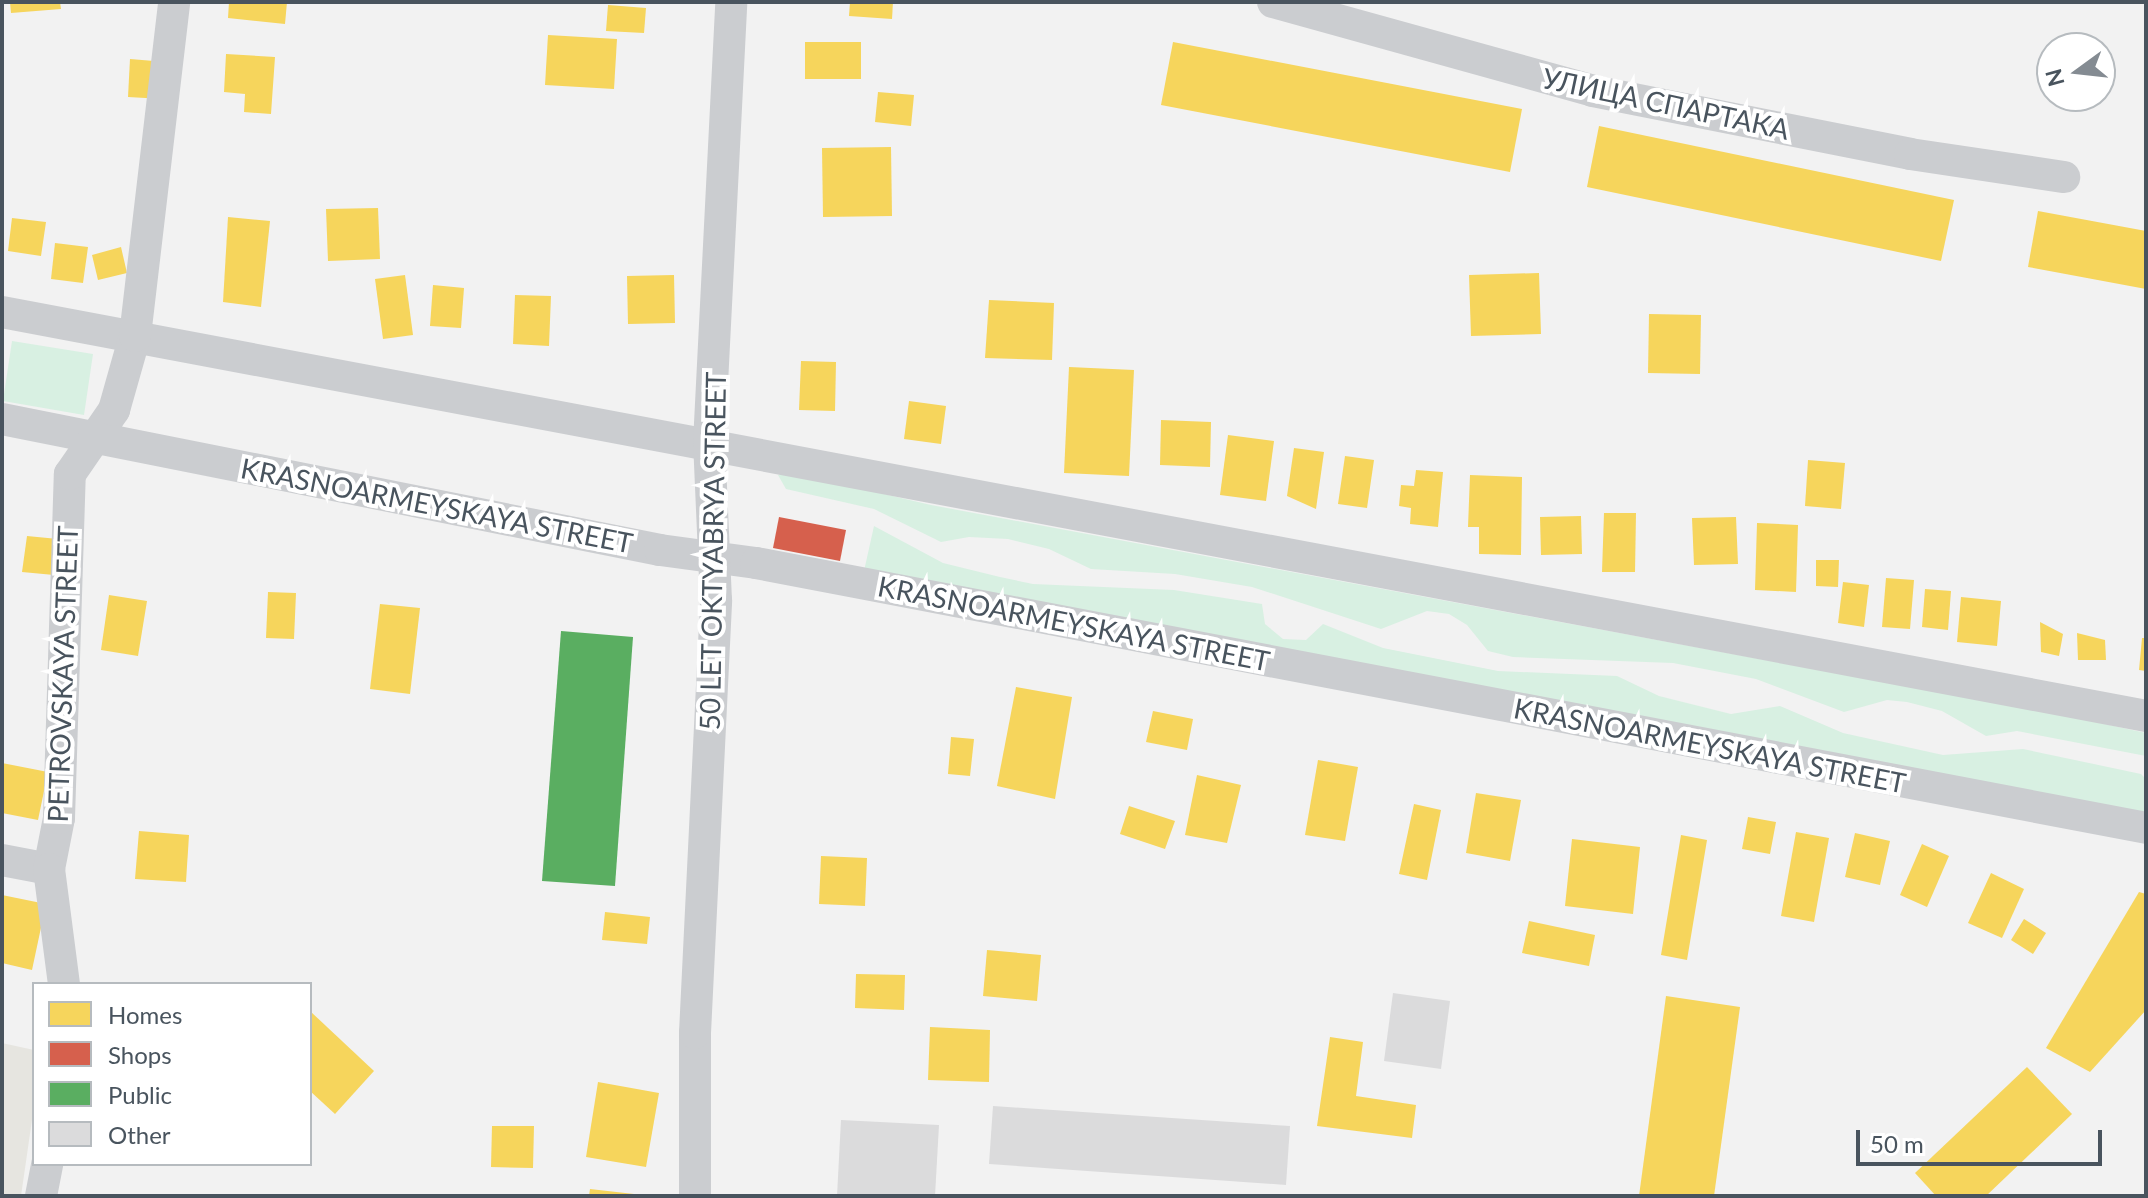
<!DOCTYPE html>
<meta charset="utf-8">
<style>
body{margin:0}
#map{position:relative;width:2148px;height:1198px;overflow:hidden;background:#f2f2f2;font-family:Lato,sans-serif}
div>[style]{position:absolute}
.commercial>*{inset:0;background:#e6e5e0}
.green>*{inset:0;background:#d8f0e2}
.homes>*{inset:0;background:#f6d55c}
.shops>*{inset:0;background:#d6604d}
.public>*{inset:0;background:#5aae61}
.building>*{inset:0;background:#dbdbdc}
.minor>*{height:32px;margin:-16px;padding:0 16px;transform-origin:16px;border-radius:16px;background:#cbcdd0}
span{translate:-50% -50%;white-space:nowrap;text-align:center;line-height:1.15;-webkit-text-stroke:8px #fff;paint-order:stroke}
.street-label{font-size:28px;color:#49545e}
.frame{position:absolute;inset:0;border:4px solid #49545e;pointer-events:none}
.legend{position:absolute;left:32px;top:982px;width:280px;height:184px;box-sizing:border-box;background:#fff;border:2px solid #b6bbbf;margin:0;padding:10px 14px;list-style:none;font-size:24px;color:#49545e}
.legend li{display:flex;align-items:center;gap:16px;height:40px}
.legend b{width:40px;border:2px solid #b6bbbf}
.north{position:absolute;left:2036px;top:32px;width:80px;height:80px;box-sizing:border-box;background:#fff;border:2px solid #b6bbbf;border-radius:50%;rotate:255deg;font-size:22px;font-weight:700;line-height:32px;text-align:center;color:#49545e}
.north::after{content:'';display:block;margin:auto;width:28px;height:36px;background:#848b92;clip-path:polygon(50% 0,100% 100%,50% 72%,0 100%)}
.scale{position:absolute;left:1856px;top:1130px;width:246px;height:36px;box-sizing:border-box;border:4px solid #49545e;border-top:0;padding-left:10px;font-size:24px;line-height:28px;white-space:nowrap;color:#49545e;-webkit-text-stroke:6px #fff;paint-order:stroke}
</style>
<div id="map">
<div class="commercial">
<i style="clip-path:polygon(2px 1043px,34px 1050px,34px 1106px,21px 1196px,2px 1196px)"></i>
</div>
<div class="green">
<i style="clip-path:polygon(12px 341px,93px 354px,84px 415px,3px 401px)"></i>
<i style="clip-path:polygon(790px 472px,931px 505px,2082px 719px,2146px 733px,2146px 756px,2017px 731px,1986px 736px,1942px 711px,1907px 702px,1887px 700px,1844px 712px,1756px 679px,1673px 663px,1513px 657px,1488px 651px,1467px 625px,1449px 614px,1427px 611px,1381px 629px,1252px 587px,1175px 574px,1091px 569px,1049px 549px,1008px 539px,969px 537px,941px 542px,874px 509px,786px 489px,778px 475px)"></i>
<i style="clip-path:polygon(874px 526px,943px 563px,1000px 577px,1033px 584px,1174px 590px,1262px 604px,1265px 624px,1283px 639px,1306px 640px,1323px 624px,1383px 648px,1498px 671px,1617px 676px,1659px 696px,1731px 714px,1780px 706px,1843px 733px,1943px 755px,2023px 749px,2141px 774px,2146px 779px,2146px 817px,864px 571px)"></i>
</div>
<div class="homes">
<i style="clip-path:polygon(10px 2px,60px 2px,61px 9px,11px 13px)"></i>
<i style="clip-path:polygon(229px 2px,287px 2px,285px 24px,228px 18px)"></i>
<i style="clip-path:polygon(850px 2px,893px 2px,892px 19px,849px 16px)"></i>
<i style="clip-path:polygon(608px 5px,646px 8px,644px 33px,606px 31px)"></i>
<i style="clip-path:polygon(548px 35px,617px 39px,614px 89px,545px 85px)"></i>
<i style="clip-path:polygon(805px 42px,861px 42px,861px 79px,805px 79px)"></i>
<i style="clip-path:polygon(1173px 42px,1522px 109px,1510px 172px,1161px 105px)"></i>
<i style="clip-path:polygon(226px 54px,275px 57px,271px 114px,244px 112px,245px 94px,224px 92px)"></i>
<i style="clip-path:polygon(130px 59px,166px 62px,163px 99px,128px 97px)"></i>
<i style="clip-path:polygon(878px 92px,914px 95px,911px 126px,875px 122px)"></i>
<i style="clip-path:polygon(1599px 126px,1954px 200px,1941px 261px,1587px 187px)"></i>
<i style="clip-path:polygon(891px 147px,892px 216px,823px 217px,822px 148px)"></i>
<i style="clip-path:polygon(378px 208px,380px 259px,328px 261px,326px 209px)"></i>
<i style="clip-path:polygon(2038px 211px,2146px 231px,2146px 289px,2028px 267px)"></i>
<i style="clip-path:polygon(228px 217px,270px 221px,261px 307px,223px 302px)"></i>
<i style="clip-path:polygon(12px 218px,46px 222px,41px 256px,8px 251px)"></i>
<i style="clip-path:polygon(55px 243px,88px 247px,83px 283px,51px 279px)"></i>
<i style="clip-path:polygon(121px 247px,127px 273px,98px 280px,92px 255px)"></i>
<i style="clip-path:polygon(1539px 273px,1541px 334px,1471px 336px,1469px 275px)"></i>
<i style="clip-path:polygon(405px 275px,413px 335px,383px 339px,375px 279px)"></i>
<i style="clip-path:polygon(674px 275px,675px 323px,628px 324px,627px 276px)"></i>
<i style="clip-path:polygon(433px 285px,464px 288px,461px 328px,430px 326px)"></i>
<i style="clip-path:polygon(515px 295px,551px 296px,549px 346px,513px 344px)"></i>
<i style="clip-path:polygon(989px 300px,1054px 303px,1052px 360px,985px 358px)"></i>
<i style="clip-path:polygon(1649px 314px,1701px 315px,1700px 374px,1648px 373px)"></i>
<i style="clip-path:polygon(801px 361px,836px 362px,835px 411px,799px 410px)"></i>
<i style="clip-path:polygon(1069px 367px,1134px 370px,1129px 476px,1064px 473px)"></i>
<i style="clip-path:polygon(909px 401px,946px 406px,941px 444px,904px 439px)"></i>
<i style="clip-path:polygon(1161px 420px,1211px 422px,1210px 467px,1160px 465px)"></i>
<i style="clip-path:polygon(1228px 435px,1274px 441px,1266px 501px,1220px 495px)"></i>
<i style="clip-path:polygon(1294px 448px,1324px 452px,1316px 509px,1287px 496px)"></i>
<i style="clip-path:polygon(1345px 456px,1374px 460px,1367px 508px,1338px 504px)"></i>
<i style="clip-path:polygon(1808px 460px,1845px 463px,1841px 509px,1805px 506px)"></i>
<i style="clip-path:polygon(1416px 470px,1443px 472px,1438px 527px,1410px 524px,1411px 508px,1399px 506px,1401px 485px,1414px 486px)"></i>
<i style="clip-path:polygon(1470px 475px,1522px 477px,1521px 555px,1479px 554px,1479px 527px,1468px 527px)"></i>
<i style="clip-path:polygon(1604px 513px,1636px 513px,1635px 572px,1602px 572px)"></i>
<i style="clip-path:polygon(1581px 516px,1582px 554px,1541px 555px,1540px 517px)"></i>
<i style="clip-path:polygon(1736px 517px,1738px 564px,1694px 565px,1692px 518px)"></i>
<i style="clip-path:polygon(1757px 523px,1798px 525px,1796px 592px,1755px 590px)"></i>
<i style="clip-path:polygon(27px 536px,58px 539px,54px 575px,22px 572px)"></i>
<i style="clip-path:polygon(1816px 560px,1839px 560px,1838px 587px,1816px 586px)"></i>
<i style="clip-path:polygon(1886px 578px,1914px 580px,1910px 629px,1882px 627px)"></i>
<i style="clip-path:polygon(1843px 582px,1869px 585px,1864px 627px,1838px 623px)"></i>
<i style="clip-path:polygon(1925px 589px,1951px 591px,1948px 630px,1922px 627px)"></i>
<i style="clip-path:polygon(268px 592px,296px 593px,294px 639px,266px 638px)"></i>
<i style="clip-path:polygon(109px 595px,147px 601px,138px 656px,101px 650px)"></i>
<i style="clip-path:polygon(1961px 597px,2001px 601px,1997px 646px,1957px 642px)"></i>
<i style="clip-path:polygon(380px 604px,420px 608px,410px 694px,370px 689px)"></i>
<i style="clip-path:polygon(2040px 622px,2063px 634px,2059px 656px,2041px 652px)"></i>
<i style="clip-path:polygon(2077px 633px,2105px 640px,2106px 660px,2078px 660px)"></i>
<i style="clip-path:polygon(2142px 638px,2146px 638px,2146px 671px,2139px 670px)"></i>
<i style="clip-path:polygon(1016px 687px,1072px 697px,1055px 799px,997px 786px)"></i>
<i style="clip-path:polygon(1153px 711px,1193px 719px,1187px 750px,1146px 742px)"></i>
<i style="clip-path:polygon(951px 737px,974px 739px,970px 776px,948px 774px)"></i>
<i style="clip-path:polygon(1318px 760px,1358px 767px,1345px 841px,1305px 835px)"></i>
<i style="clip-path:polygon(2px 763px,48px 772px,38px 820px,2px 813px)"></i>
<i style="clip-path:polygon(1197px 775px,1241px 785px,1227px 843px,1185px 835px)"></i>
<i style="clip-path:polygon(1476px 793px,1521px 800px,1510px 861px,1466px 853px)"></i>
<i style="clip-path:polygon(1414px 804px,1441px 810px,1427px 880px,1399px 874px)"></i>
<i style="clip-path:polygon(1129px 806px,1175px 821px,1165px 849px,1120px 834px)"></i>
<i style="clip-path:polygon(1748px 817px,1776px 822px,1770px 854px,1742px 849px)"></i>
<i style="clip-path:polygon(139px 831px,189px 835px,186px 882px,135px 879px)"></i>
<i style="clip-path:polygon(1796px 832px,1829px 838px,1814px 922px,1781px 916px)"></i>
<i style="clip-path:polygon(1855px 833px,1890px 841px,1880px 885px,1845px 877px)"></i>
<i style="clip-path:polygon(1681px 835px,1707px 840px,1687px 960px,1661px 955px)"></i>
<i style="clip-path:polygon(1572px 839px,1640px 847px,1633px 914px,1565px 906px)"></i>
<i style="clip-path:polygon(1922px 844px,1949px 856px,1927px 907px,1900px 895px)"></i>
<i style="clip-path:polygon(821px 856px,867px 858px,865px 906px,819px 904px)"></i>
<i style="clip-path:polygon(1991px 873px,2024px 889px,2002px 938px,1968px 923px)"></i>
<i style="clip-path:polygon(2139px 892px,2146px 894px,2146px 1010px,2090px 1072px,2046px 1048px)"></i>
<i style="clip-path:polygon(2px 895px,46px 904px,32px 970px,2px 963px)"></i>
<i style="clip-path:polygon(605px 912px,650px 917px,647px 944px,602px 940px)"></i>
<i style="clip-path:polygon(2024px 919px,2046px 933px,2033px 954px,2011px 940px)"></i>
<i style="clip-path:polygon(1529px 921px,1595px 935px,1589px 966px,1522px 953px)"></i>
<i style="clip-path:polygon(987px 950px,1041px 955px,1037px 1001px,983px 996px)"></i>
<i style="clip-path:polygon(856px 974px,905px 975px,904px 1010px,855px 1008px)"></i>
<i style="clip-path:polygon(1666px 996px,1740px 1007px,1714px 1196px,1639px 1196px)"></i>
<i style="clip-path:polygon(310px 1011px,374px 1071px,335px 1114px,310px 1091px)"></i>
<i style="clip-path:polygon(930px 1027px,990px 1030px,989px 1082px,928px 1080px)"></i>
<i style="clip-path:polygon(1330px 1037px,1363px 1042px,1356px 1096px,1416px 1105px,1412px 1138px,1317px 1126px)"></i>
<i style="clip-path:polygon(2027px 1067px,2072px 1114px,1986px 1196px,1936px 1196px,1915px 1173px)"></i>
<i style="clip-path:polygon(598px 1082px,659px 1093px,646px 1167px,586px 1157px)"></i>
<i style="clip-path:polygon(492px 1126px,534px 1126px,533px 1168px,491px 1167px)"></i>
<i style="clip-path:polygon(590px 1189px,634px 1194px,634px 1196px,589px 1196px)"></i>
</div>
<div class="shops">
<i style="clip-path:polygon(779px 517px,846px 530px,840px 561px,773px 548px)"></i>
</div>
<div class="public">
<i style="clip-path:polygon(561px 631px,633px 637px,615px 886px,542px 881px)"></i>
</div>
<div class="building">
<i style="clip-path:polygon(1393px 993px,1450px 1001px,1441px 1069px,1384px 1061px)"></i>
<i style="clip-path:polygon(993px 1106px,1290px 1126px,1286px 1185px,989px 1164px)"></i>
<i style="clip-path:polygon(841px 1120px,939px 1125px,935px 1196px,837px 1196px)"></i>
</div>
<div class="minor">
<i style="left:1273px;top:2px;width:332px;rotate:15.5deg"></i>
<i style="left:1593px;top:91px;width:323px;rotate:11.2deg"></i>
<i style="left:1910px;top:154px;width:156px;rotate:8.5deg"></i>
<i style="left:2px;top:312px;width:2182px;rotate:10.67deg"></i>
<i style="left:2px;top:419px;width:671px;rotate:11.26deg"></i>
<i style="left:660px;top:550px;width:97px;rotate:7.7deg"></i>
<i style="left:756px;top:563px;width:1415px;rotate:10.79deg"></i>
<i style="left:2px;top:860px;width:48px;rotate:10.8deg"></i>
<i style="left:49px;top:869px;width:52px;rotate:-78.9deg"></i>
<i style="left:59px;top:818px;width:344px;rotate:-88.2deg"></i>
<i style="left:70px;top:474px;width:78px;rotate:-55.5deg"></i>
<i style="left:114px;top:410px;width:77px;rotate:-74.2deg"></i>
<i style="left:135px;top:336px;width:336px;rotate:-83.3deg"></i>
<i style="left:49px;top:869px;width:116px;rotate:82.6deg"></i>
<i style="left:41px;top:1196px;width:33px;rotate:-79deg"></i>
<i style="left:695px;top:1196px;width:163px;rotate:-90deg"></i>
<i style="left:695px;top:1033px;width:433px;rotate:-87.2deg"></i>
<i style="left:716px;top:601px;width:158px;rotate:-92.5deg"></i>
<i style="left:709px;top:443px;width:442px;rotate:-87.1deg"></i>
</div>
<div class="street-label">
<span style="left:1666px;top:103px;rotate:12deg">УЛИЦА СПАРТАКА</span>
<span style="left:437px;top:505px;rotate:11deg">KRASNOARMEYSKAYA STREET</span>
<span style="left:712px;top:551px;rotate:-89deg">50 LET OKTYABRYA STREET</span>
<span style="left:1074px;top:623px;rotate:11deg">KRASNOARMEYSKAYA STREET</span>
<span style="left:62px;top:674px;rotate:-88deg">PETROVSKAYA STREET</span>
<span style="left:1710px;top:745px;rotate:11deg">KRASNOARMEYSKAYA STREET</span>
</div>
<div class="frame"></div>
<ul class="legend">
<li><b style="height:22px;background:#f6d55c"></b>Homes</li>
<li><b style="height:22px;background:#d6604d"></b>Shops</li>
<li><b style="height:22px;background:#5aae61"></b>Public</li>
<li><b style="height:22px;background:#dbdbdc"></b>Other</li>
</ul>
<div class="north">N</div>
<div class="scale">50 m</div>
</div>
